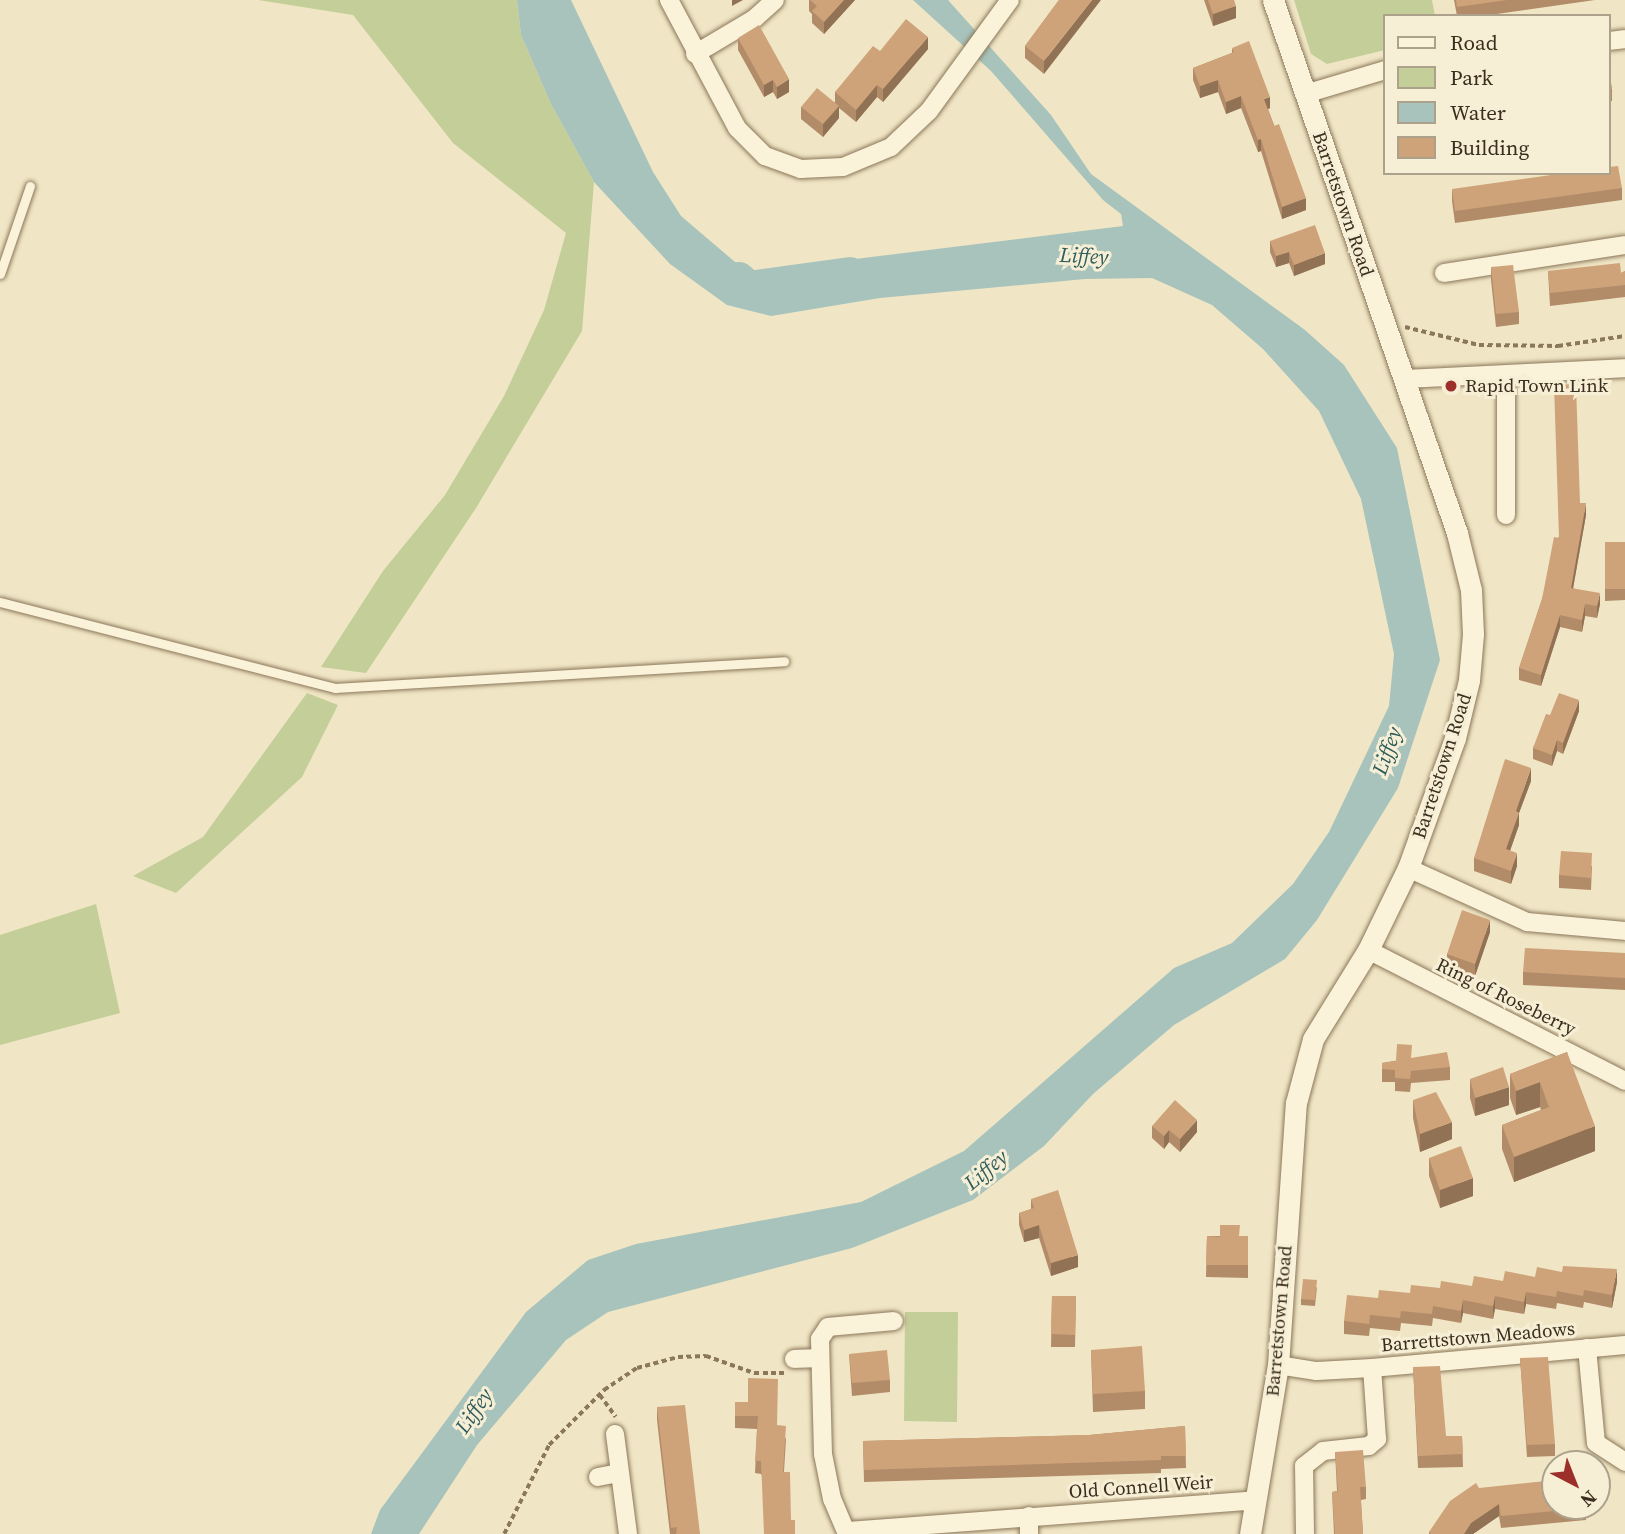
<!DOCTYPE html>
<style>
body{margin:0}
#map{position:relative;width:1625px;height:1534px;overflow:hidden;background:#f0e6c5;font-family:"Source Serif 4",serif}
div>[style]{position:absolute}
.green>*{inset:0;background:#c4ce98}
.water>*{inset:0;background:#a7c3bc}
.river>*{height:32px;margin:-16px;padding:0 16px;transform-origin:16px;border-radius:16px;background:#a7c3bc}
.path>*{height:3.5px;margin-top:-1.75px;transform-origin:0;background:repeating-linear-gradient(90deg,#8b775a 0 5px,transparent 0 8.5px)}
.roads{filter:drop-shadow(0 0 2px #8b775a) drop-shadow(0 0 2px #8b775a)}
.service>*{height:9px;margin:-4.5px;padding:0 4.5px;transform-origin:4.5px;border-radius:4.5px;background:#faf2d9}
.minor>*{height:18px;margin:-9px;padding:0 9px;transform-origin:9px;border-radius:9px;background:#faf2d9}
.tertiary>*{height:21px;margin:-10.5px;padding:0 10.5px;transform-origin:10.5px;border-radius:10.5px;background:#faf2d9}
.wall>*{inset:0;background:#b28c69}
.shaded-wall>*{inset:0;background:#917255}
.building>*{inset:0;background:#cfa37a}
.dots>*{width:19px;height:19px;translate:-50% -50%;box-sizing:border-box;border:4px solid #f7efd5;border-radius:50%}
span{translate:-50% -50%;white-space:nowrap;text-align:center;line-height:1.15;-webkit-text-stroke:6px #f7efd5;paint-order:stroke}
.street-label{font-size:19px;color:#3b2e1f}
.poi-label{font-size:19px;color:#3b2e1f}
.left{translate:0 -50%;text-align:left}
.water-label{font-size:21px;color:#2e5b5b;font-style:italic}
.legend{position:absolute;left:1383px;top:14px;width:228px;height:161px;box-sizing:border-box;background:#f7efd5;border:2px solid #aca28c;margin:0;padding:9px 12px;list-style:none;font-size:21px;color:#3b2e1f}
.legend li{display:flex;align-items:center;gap:14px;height:35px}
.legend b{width:35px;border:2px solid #aca28c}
.north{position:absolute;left:1541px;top:1450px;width:70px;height:70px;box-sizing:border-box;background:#f7efd5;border:2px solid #aca28c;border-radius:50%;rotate:138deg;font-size:19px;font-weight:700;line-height:28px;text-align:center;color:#3b2e1f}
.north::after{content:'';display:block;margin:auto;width:24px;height:32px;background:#9c2f29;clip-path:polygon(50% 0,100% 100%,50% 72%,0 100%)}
</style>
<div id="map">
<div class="green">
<i style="clip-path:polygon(258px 0,517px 0,521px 35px,551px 104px,594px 182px,582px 331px,476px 508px,366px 673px,321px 667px,383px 571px,445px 495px,504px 396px,544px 310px,566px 233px,453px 143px,353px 15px)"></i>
<i style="clip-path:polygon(1294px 0,1432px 0,1435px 16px,1385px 16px,1385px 50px,1327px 64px,1311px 54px)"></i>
<i style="clip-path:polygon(307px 693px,338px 705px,302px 777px,176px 893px,133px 876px,203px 837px)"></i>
<i style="clip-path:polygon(96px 904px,120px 1013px,0 1045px,0 935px)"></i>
<i style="clip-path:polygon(905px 1312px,958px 1312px,957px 1422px,904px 1421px)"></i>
</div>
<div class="water">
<i style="clip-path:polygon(517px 0,571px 0,653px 172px,681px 216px,735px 262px,786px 288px,802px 284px,831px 262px,1123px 226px,1121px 214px,1103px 200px,991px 71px,913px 0,948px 0,1051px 115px,1091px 174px,1305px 330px,1344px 365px,1397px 448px,1440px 660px,1398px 788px,1317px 920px,1285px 959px,1174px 1025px,1093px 1094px,1044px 1146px,973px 1200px,852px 1248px,608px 1312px,566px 1340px,477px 1445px,419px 1534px,371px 1534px,380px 1510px,526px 1312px,588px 1260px,636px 1244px,861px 1202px,964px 1151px,1174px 968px,1232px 943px,1293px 884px,1329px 832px,1389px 706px,1394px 654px,1361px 499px,1319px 411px,1263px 349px,1212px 305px,1152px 278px,1085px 279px,880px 298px,771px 316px,727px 305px,670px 264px,594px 182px,551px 104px,521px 35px)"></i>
</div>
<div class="river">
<i style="left:739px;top:278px;width:13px;rotate:42deg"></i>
<i style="left:749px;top:287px;width:102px;rotate:-7.9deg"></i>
</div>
<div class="path">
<i style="left:1405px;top:327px;width:76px;rotate:13.7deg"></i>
<i style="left:1479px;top:345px;width:79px;rotate:0.7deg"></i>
<i style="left:1558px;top:346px;width:68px;rotate:-8.5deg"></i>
<i style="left:600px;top:1395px;width:27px;rotate:54deg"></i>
<i style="left:504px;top:1534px;width:100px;rotate:-63.2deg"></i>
<i style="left:549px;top:1445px;width:78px;rotate:-45deg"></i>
<i style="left:604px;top:1390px;width:40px;rotate:-34deg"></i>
<i style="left:637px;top:1368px;width:42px;rotate:-15deg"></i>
<i style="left:678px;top:1357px;width:28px;rotate:-2deg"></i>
<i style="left:706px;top:1356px;width:51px;rotate:19.5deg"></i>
<i style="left:754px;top:1373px;width:30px"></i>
</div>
<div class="roads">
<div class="service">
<i style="left:0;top:274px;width:93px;rotate:-71.2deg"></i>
<i style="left:0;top:602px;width:346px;rotate:14.4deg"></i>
<i style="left:335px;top:688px;width:450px;rotate:-3.4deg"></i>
</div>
<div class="minor">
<i style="left:669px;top:0;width:145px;rotate:62deg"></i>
<i style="left:737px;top:128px;width:40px;rotate:45deg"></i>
<i style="left:765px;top:156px;width:38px;rotate:20deg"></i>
<i style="left:801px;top:169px;width:42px;rotate:-2.7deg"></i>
<i style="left:843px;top:167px;width:52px;rotate:-22.6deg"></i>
<i style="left:891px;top:147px;width:52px;rotate:-43.5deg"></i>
<i style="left:929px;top:111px;width:137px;rotate:-53.9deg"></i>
<i style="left:1609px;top:41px;width:16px;rotate:-7deg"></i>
<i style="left:695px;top:54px;width:69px;rotate:-30.7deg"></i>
<i style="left:754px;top:19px;width:28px;rotate:-42deg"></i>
<i style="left:1305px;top:94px;width:84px;rotate:-16.7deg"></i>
<i style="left:1444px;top:273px;width:183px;rotate:-8.8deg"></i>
<i style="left:1506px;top:377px;width:138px;rotate:90deg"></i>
<i style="left:1404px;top:379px;width:221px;rotate:-2.8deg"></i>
<i style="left:1408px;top:868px;width:131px;rotate:24.4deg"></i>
<i style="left:1527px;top:922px;width:98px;rotate:5.2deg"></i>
<i style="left:1368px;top:950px;width:288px;rotate:27deg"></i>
<i style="left:1587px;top:1348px;width:95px;rotate:84.6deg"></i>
<i style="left:1596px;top:1443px;width:35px;rotate:33deg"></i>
<i style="left:794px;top:1359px;width:25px;rotate:-2deg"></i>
<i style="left:1278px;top:1365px;width:39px;rotate:9deg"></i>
<i style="left:1317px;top:1371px;width:55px;rotate:-3.1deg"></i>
<i style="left:1372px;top:1368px;width:254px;rotate:-5.2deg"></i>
<i style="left:615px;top:1434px;width:101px;rotate:82.6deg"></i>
<i style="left:598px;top:1477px;width:21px;rotate:-11deg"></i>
<i style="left:1029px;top:1516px;width:18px;rotate:90deg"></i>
<i style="left:848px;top:1531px;width:409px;rotate:-4.3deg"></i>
<i style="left:847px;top:1534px;width:38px;rotate:-113deg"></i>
<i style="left:832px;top:1499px;width:46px;rotate:-101.3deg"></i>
<i style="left:823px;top:1454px;width:115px;rotate:-91.5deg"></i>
<i style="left:820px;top:1339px;width:14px;rotate:-56deg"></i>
<i style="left:828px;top:1327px;width:66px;rotate:-5.2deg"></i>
<i style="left:1305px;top:1534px;width:68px;rotate:-90.8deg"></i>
<i style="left:1304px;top:1466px;width:24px;rotate:-38deg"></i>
<i style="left:1323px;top:1451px;width:46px;rotate:-6.2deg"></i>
<i style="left:1369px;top:1446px;width:11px;rotate:-41deg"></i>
<i style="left:1377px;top:1439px;width:71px;rotate:-94deg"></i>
</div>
<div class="tertiary">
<i style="left:1250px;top:1534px;width:171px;rotate:-80.6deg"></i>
<i style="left:1278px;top:1365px;width:263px;rotate:-86.1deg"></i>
<i style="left:1296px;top:1103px;width:66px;rotate:-75.1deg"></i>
<i style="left:1313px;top:1039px;width:105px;rotate:-58.3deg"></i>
<i style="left:1368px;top:950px;width:91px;rotate:-64deg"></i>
<i style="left:1408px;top:868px;width:138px;rotate:-70.1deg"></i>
<i style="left:1455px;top:738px;width:60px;rotate:-76.4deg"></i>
<i style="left:1469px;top:680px;width:46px;rotate:-85deg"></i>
<i style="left:1473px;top:634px;width:44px;rotate:-92.6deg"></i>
<i style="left:1471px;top:590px;width:59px;rotate:-103.8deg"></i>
<i style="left:1457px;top:533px;width:564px;rotate:-109.05deg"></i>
</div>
</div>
<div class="wall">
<i style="clip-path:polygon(809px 0,855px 0,824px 34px,812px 23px,812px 14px,809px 11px)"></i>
<i style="clip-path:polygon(1059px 0,1044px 74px,1025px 58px,1025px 46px)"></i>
<i style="clip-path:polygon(1204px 0,1234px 0,1236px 18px,1213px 26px)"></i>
<i style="clip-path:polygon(1454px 0,1595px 0,1483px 16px,1457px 16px)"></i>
<i style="clip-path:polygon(738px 38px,789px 92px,777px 99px,773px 92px,764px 97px,738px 50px)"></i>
<i style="clip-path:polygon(1232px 48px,1270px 108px,1268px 109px,1306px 210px,1282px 219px,1261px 151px,1258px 152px,1241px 108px,1226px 114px,1218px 92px,1200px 98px,1193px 80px,1193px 68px,1232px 53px)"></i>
<i style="clip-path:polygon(928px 49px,883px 102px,877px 97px,856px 122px,839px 108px,839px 118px,823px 137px,801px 119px,801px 107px,835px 102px,835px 92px,880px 51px)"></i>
<i style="clip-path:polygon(1609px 71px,1612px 89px,1612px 101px,1609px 101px)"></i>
<i style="clip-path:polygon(1622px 188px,1622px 200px,1455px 223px,1452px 201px,1452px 189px)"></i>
<i style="clip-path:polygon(1270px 241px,1325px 264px,1294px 276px,1289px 263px,1276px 267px,1270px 252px)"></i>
<i style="clip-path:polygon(1491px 267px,1519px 312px,1519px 324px,1496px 327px,1491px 280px)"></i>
<i style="clip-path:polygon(1548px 271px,1621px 273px,1625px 271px,1625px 297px,1550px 306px)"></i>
<i style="clip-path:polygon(1580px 503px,1586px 515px,1573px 588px,1600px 604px,1597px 618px,1585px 616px,1582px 632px,1560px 627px,1541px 686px,1519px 680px,1519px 668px,1542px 599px,1558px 538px)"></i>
<i style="clip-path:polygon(1605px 542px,1625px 542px,1625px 600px,1605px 601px)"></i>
<i style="clip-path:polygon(1579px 711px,1563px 754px,1557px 751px,1552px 766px,1533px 759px,1533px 748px,1550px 715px)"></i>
<i style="clip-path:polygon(1531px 781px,1519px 813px,1519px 825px,1510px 851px,1517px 866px,1511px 884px,1474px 871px,1474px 858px)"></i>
<i style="clip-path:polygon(1592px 866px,1591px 890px,1559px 888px,1559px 875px)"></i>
<i style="clip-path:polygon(1490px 932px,1475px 976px,1447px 967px,1447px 954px)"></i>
<i style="clip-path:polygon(1625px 953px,1625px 990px,1523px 985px,1523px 972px)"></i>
<i style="clip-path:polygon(1567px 1052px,1595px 1151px,1514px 1182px,1502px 1149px,1502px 1125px,1541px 1110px,1540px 1107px,1516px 1115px,1510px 1098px,1510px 1074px)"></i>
<i style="clip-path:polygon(1412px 1058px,1450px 1067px,1450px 1080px,1411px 1083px,1410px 1092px,1395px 1091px,1395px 1082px,1382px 1082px,1382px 1063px)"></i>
<i style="clip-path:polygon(1470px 1079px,1509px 1105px,1475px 1116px,1470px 1098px)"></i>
<i style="clip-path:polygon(1413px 1100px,1452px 1139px,1420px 1152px,1413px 1118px)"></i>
<i style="clip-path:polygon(1152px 1126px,1197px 1132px,1180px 1152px,1169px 1142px,1164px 1149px,1152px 1138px)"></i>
<i style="clip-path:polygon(1429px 1158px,1473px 1196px,1440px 1208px,1429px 1176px)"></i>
<i style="clip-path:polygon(1031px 1199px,1078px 1267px,1051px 1276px,1039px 1238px,1024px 1242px,1019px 1225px,1019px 1213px,1031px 1209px)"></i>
<i style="clip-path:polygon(1207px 1236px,1248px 1236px,1248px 1278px,1206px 1277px)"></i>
<i style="clip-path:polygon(1535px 1277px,1617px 1282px,1612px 1308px,1584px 1302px,1583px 1308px,1557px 1303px,1556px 1309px,1526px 1304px,1524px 1314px,1495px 1309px,1493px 1319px,1463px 1313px,1461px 1323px,1433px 1318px,1432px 1326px,1401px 1323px,1400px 1331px,1370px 1328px,1369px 1336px,1344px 1334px,1344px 1321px,1378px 1298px,1440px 1288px,1472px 1286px)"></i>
<i style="clip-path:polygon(1317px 1287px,1315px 1306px,1301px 1305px,1301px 1299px)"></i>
<i style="clip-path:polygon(1052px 1296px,1076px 1296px,1075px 1347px,1051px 1347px)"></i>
<i style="clip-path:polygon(1091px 1350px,1145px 1391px,1145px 1409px,1093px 1412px)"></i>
<i style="clip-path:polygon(849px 1354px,890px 1380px,890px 1392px,852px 1396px)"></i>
<i style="clip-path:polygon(1520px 1358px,1555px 1444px,1555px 1456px,1527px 1457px)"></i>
<i style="clip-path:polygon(1413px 1367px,1446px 1436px,1462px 1436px,1463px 1467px,1418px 1468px)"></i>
<i style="clip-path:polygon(735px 1402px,777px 1425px,786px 1439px,784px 1472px,791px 1520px,795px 1534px,761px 1474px,755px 1473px,757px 1429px,735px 1428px)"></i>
<i style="clip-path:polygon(657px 1407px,700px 1534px,670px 1534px,657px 1420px)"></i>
<i style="clip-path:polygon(1185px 1426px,1186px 1468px,1161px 1469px,1161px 1473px,864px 1482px,863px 1441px,1089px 1435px)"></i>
<i style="clip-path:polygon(1335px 1452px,1366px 1487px,1366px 1499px,1361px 1500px,1363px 1534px,1334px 1534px,1332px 1492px,1337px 1491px)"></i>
<i style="clip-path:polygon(1479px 1488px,1586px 1506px,1586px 1520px,1501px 1528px,1499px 1516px,1473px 1534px,1429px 1534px,1429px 1532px)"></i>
</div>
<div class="shaded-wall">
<i style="clip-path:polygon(732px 0,743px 0,732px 6px)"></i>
<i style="clip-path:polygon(844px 0,855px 0,824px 34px,824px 22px)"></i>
<i style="clip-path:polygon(1092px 0,1101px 0,1044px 74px,1044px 61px)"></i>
<i style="clip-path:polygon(1236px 6px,1236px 18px,1213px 26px,1213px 14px)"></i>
<i style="clip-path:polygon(928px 37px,928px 49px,883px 102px,883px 89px)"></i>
<i style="clip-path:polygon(789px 79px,789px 92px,777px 99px,777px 87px)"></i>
<i style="clip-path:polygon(773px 80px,773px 92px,764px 97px,764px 85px)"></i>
<i style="clip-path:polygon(1218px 80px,1218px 92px,1200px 98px,1200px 86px)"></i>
<i style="clip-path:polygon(877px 85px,877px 97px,856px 122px,856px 110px)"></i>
<i style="clip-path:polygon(1241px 96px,1241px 108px,1226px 114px,1226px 102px)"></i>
<i style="clip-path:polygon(1270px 97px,1270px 108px,1264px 111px,1264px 99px)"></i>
<i style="clip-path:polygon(839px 106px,839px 118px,823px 137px,823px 124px)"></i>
<i style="clip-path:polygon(1261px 139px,1261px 151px,1258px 152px,1258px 140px)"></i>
<i style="clip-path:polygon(1306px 198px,1306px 210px,1282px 219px,1282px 207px)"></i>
<i style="clip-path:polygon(1289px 252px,1289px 263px,1276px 267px,1276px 256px)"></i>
<i style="clip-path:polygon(1325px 253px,1325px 264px,1294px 276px,1294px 265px)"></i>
<i style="clip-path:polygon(1586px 503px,1586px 515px,1571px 600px,1571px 588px)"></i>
<i style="clip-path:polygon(1600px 593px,1600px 604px,1597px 618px,1597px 606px)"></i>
<i style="clip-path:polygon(1585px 604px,1585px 616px,1582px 632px,1582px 620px)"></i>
<i style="clip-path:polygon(1560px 615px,1560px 627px,1541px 686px,1541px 675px)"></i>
<i style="clip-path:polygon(1579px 700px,1579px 711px,1563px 754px,1563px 743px)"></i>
<i style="clip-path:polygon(1557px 740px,1557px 751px,1552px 766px,1552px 755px)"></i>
<i style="clip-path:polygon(1531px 768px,1531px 781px,1519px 813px,1519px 825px,1506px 862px,1506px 849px,1516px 811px)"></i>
<i style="clip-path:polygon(1517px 853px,1517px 866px,1511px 884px,1511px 871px)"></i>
<i style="clip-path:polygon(1490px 920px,1490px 932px,1475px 976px,1475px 964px)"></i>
<i style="clip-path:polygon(1540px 1082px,1540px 1107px,1516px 1115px,1516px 1091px)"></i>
<i style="clip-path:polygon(1509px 1087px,1509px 1105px,1475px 1116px,1475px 1098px)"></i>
<i style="clip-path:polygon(1197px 1120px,1197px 1132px,1180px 1152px,1180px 1139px)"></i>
<i style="clip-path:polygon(1452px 1122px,1452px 1139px,1420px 1152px,1420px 1134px)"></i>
<i style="clip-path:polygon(1595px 1126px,1595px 1151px,1514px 1182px,1514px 1157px)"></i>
<i style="clip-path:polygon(1169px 1130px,1169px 1142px,1164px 1149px,1164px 1136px)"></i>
<i style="clip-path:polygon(1473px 1178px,1473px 1196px,1440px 1208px,1440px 1190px)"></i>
<i style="clip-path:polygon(1039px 1225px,1039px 1238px,1024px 1242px,1024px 1230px)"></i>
<i style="clip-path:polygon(1078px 1255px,1078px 1267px,1051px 1276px,1051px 1263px)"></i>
<i style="clip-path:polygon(1617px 1269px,1617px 1282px,1612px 1308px,1612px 1295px)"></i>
<i style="clip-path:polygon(1526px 1292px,1526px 1304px,1524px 1314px,1524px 1302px)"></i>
<i style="clip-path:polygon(1495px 1296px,1495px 1309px,1493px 1319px,1493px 1306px)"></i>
<i style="clip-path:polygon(1463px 1300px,1463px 1313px,1461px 1323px,1461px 1311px)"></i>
<i style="clip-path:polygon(1499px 1504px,1499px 1516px,1473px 1534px,1464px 1534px,1471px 1523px)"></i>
</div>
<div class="building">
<i style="clip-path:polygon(810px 0,844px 0,824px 22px,812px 11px,817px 6px)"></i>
<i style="clip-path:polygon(1059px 0,1092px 0,1044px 61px,1025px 46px)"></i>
<i style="clip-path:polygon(1208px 0,1234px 0,1236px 6px,1213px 14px)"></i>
<i style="clip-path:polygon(1456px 0,1507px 0,1457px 7px)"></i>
<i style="clip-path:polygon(906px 19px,928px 37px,883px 89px,877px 85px,856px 110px,835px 92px,873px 46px,880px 51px)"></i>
<i style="clip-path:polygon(759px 25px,789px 79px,777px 87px,773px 80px,764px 85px,738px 38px)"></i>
<i style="clip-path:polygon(1249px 41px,1270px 97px,1264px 99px,1274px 126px,1279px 124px,1306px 198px,1282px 207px,1261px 139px,1258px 140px,1241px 96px,1226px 102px,1218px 80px,1200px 86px,1193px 68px,1234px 52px,1232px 48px)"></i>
<i style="clip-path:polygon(1609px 71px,1612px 89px,1609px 89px)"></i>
<i style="clip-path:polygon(817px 88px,839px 106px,823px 124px,801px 107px)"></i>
<i style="clip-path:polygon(1618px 166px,1622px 188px,1455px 211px,1452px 189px,1565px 173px,1609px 173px,1609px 167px)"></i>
<i style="clip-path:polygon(1315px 225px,1325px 253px,1294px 265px,1289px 252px,1276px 256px,1270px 241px)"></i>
<i style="clip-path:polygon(1620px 263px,1621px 273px,1625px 271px,1625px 285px,1550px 293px,1548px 271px)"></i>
<i style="clip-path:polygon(1513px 265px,1519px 312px,1496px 314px,1491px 267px)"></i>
<i style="clip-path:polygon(1576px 384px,1580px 503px,1586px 503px,1571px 588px,1600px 593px,1597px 606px,1585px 604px,1582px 620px,1560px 615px,1541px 675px,1519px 668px,1542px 599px,1554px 537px,1559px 538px,1554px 385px)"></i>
<i style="clip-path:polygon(1605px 542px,1625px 542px,1625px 589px,1605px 589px)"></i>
<i style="clip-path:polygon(1559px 693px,1579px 700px,1563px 743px,1557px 740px,1552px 755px,1533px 748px,1546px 714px,1550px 715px)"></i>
<i style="clip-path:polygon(1505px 759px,1531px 768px,1516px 811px,1519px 813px,1506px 849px,1517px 853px,1511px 871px,1474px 858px)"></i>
<i style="clip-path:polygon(1561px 851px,1592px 853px,1591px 878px,1559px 875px)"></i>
<i style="clip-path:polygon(1462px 910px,1490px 920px,1475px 964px,1447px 954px)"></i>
<i style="clip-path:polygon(1525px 948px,1625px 953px,1625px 978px,1523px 972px)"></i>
<i style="clip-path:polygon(1397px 1044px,1412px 1045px,1411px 1058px,1447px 1052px,1450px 1067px,1411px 1071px,1410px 1079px,1395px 1078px,1395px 1070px,1382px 1069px,1382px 1063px,1396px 1061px)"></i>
<i style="clip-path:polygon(1567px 1052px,1595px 1126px,1514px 1157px,1502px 1125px,1549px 1107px,1540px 1082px,1516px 1091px,1510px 1074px)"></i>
<i style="clip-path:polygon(1503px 1067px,1509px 1087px,1475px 1098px,1470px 1079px)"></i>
<i style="clip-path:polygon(1436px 1092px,1452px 1122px,1420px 1134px,1413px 1100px)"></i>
<i style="clip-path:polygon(1175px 1100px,1197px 1120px,1180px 1139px,1169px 1130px,1164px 1136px,1152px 1126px)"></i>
<i style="clip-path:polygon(1461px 1146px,1473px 1178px,1440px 1190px,1429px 1158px)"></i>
<i style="clip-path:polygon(1058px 1190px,1078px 1255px,1051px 1263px,1039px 1225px,1024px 1230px,1019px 1213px,1034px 1208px,1031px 1199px)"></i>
<i style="clip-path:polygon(1220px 1225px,1240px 1225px,1239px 1236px,1248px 1236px,1248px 1265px,1206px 1265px,1207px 1236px,1220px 1237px)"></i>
<i style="clip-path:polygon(1563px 1266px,1617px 1269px,1612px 1295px,1584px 1290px,1583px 1296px,1557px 1291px,1556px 1297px,1526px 1292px,1524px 1302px,1495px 1296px,1493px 1306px,1463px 1300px,1461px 1311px,1433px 1306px,1432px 1314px,1401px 1311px,1400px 1318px,1370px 1315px,1369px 1324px,1344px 1321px,1347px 1295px,1378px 1298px,1379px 1290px,1410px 1293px,1411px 1285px,1440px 1288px,1441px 1281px,1472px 1286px,1474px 1276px,1503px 1281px,1505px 1271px,1535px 1277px,1537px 1267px,1562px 1272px)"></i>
<i style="clip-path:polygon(1303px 1279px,1317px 1280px,1315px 1300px,1301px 1299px)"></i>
<i style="clip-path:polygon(1052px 1296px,1076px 1296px,1075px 1335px,1051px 1334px)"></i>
<i style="clip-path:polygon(1142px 1346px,1145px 1391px,1093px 1394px,1091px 1350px)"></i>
<i style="clip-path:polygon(887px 1350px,890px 1380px,852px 1383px,849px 1354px)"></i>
<i style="clip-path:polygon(1548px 1357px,1555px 1444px,1527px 1445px,1520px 1358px)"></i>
<i style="clip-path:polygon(1440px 1366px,1446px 1436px,1462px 1436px,1463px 1454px,1418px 1456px,1413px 1367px)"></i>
<i style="clip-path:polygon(748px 1378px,778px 1379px,777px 1425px,786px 1426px,783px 1472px,790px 1472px,791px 1520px,795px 1520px,795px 1534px,764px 1534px,761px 1461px,755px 1461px,758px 1416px,735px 1416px,735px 1402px,748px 1402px)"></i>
<i style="clip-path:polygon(685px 1405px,700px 1534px,676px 1534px,677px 1527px,671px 1528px,657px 1407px)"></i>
<i style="clip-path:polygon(1185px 1426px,1186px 1456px,1161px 1456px,1161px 1460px,864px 1470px,863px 1441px,1089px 1435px)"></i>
<i style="clip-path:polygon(1363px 1450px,1366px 1487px,1360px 1487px,1363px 1534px,1335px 1534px,1332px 1492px,1338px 1491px,1335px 1452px)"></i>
<i style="clip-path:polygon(1555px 1480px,1555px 1506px,1586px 1506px,1586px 1508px,1501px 1516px,1499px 1504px,1471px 1523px,1464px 1534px,1431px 1534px,1429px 1532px,1450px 1501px,1476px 1483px,1479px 1488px)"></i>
</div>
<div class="dots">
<i style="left:1451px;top:386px;background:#9c2f29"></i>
</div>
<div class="street-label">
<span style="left:1343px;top:204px;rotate:71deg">Barretstown Road</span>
<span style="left:1442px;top:766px;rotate:-72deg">Barretstown Road</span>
<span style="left:1506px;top:997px;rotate:26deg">Ring of Roseberry</span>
<span style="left:1279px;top:1321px;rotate:-85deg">Barretstown Road</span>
<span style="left:1478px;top:1337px;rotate:-5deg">Barrettstown Meadows</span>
<span style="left:1141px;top:1487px;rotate:-4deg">Old Connell Weir</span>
</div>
<div class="poi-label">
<span class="left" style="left:1465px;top:386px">Rapid Town Link</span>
</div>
<div class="water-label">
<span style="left:1084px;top:256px;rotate:3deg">Liffey</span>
<span style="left:1387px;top:751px;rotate:-70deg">Liffey</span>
<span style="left:986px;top:1170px;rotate:-40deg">Liffey</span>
<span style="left:474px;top:1411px;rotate:-56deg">Liffey</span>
</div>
<ul class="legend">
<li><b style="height:9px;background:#faf2d9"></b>Road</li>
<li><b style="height:19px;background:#c4ce98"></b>Park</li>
<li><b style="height:19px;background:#a7c3bc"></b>Water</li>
<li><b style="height:19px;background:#cfa37a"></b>Building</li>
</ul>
<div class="north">N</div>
</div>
